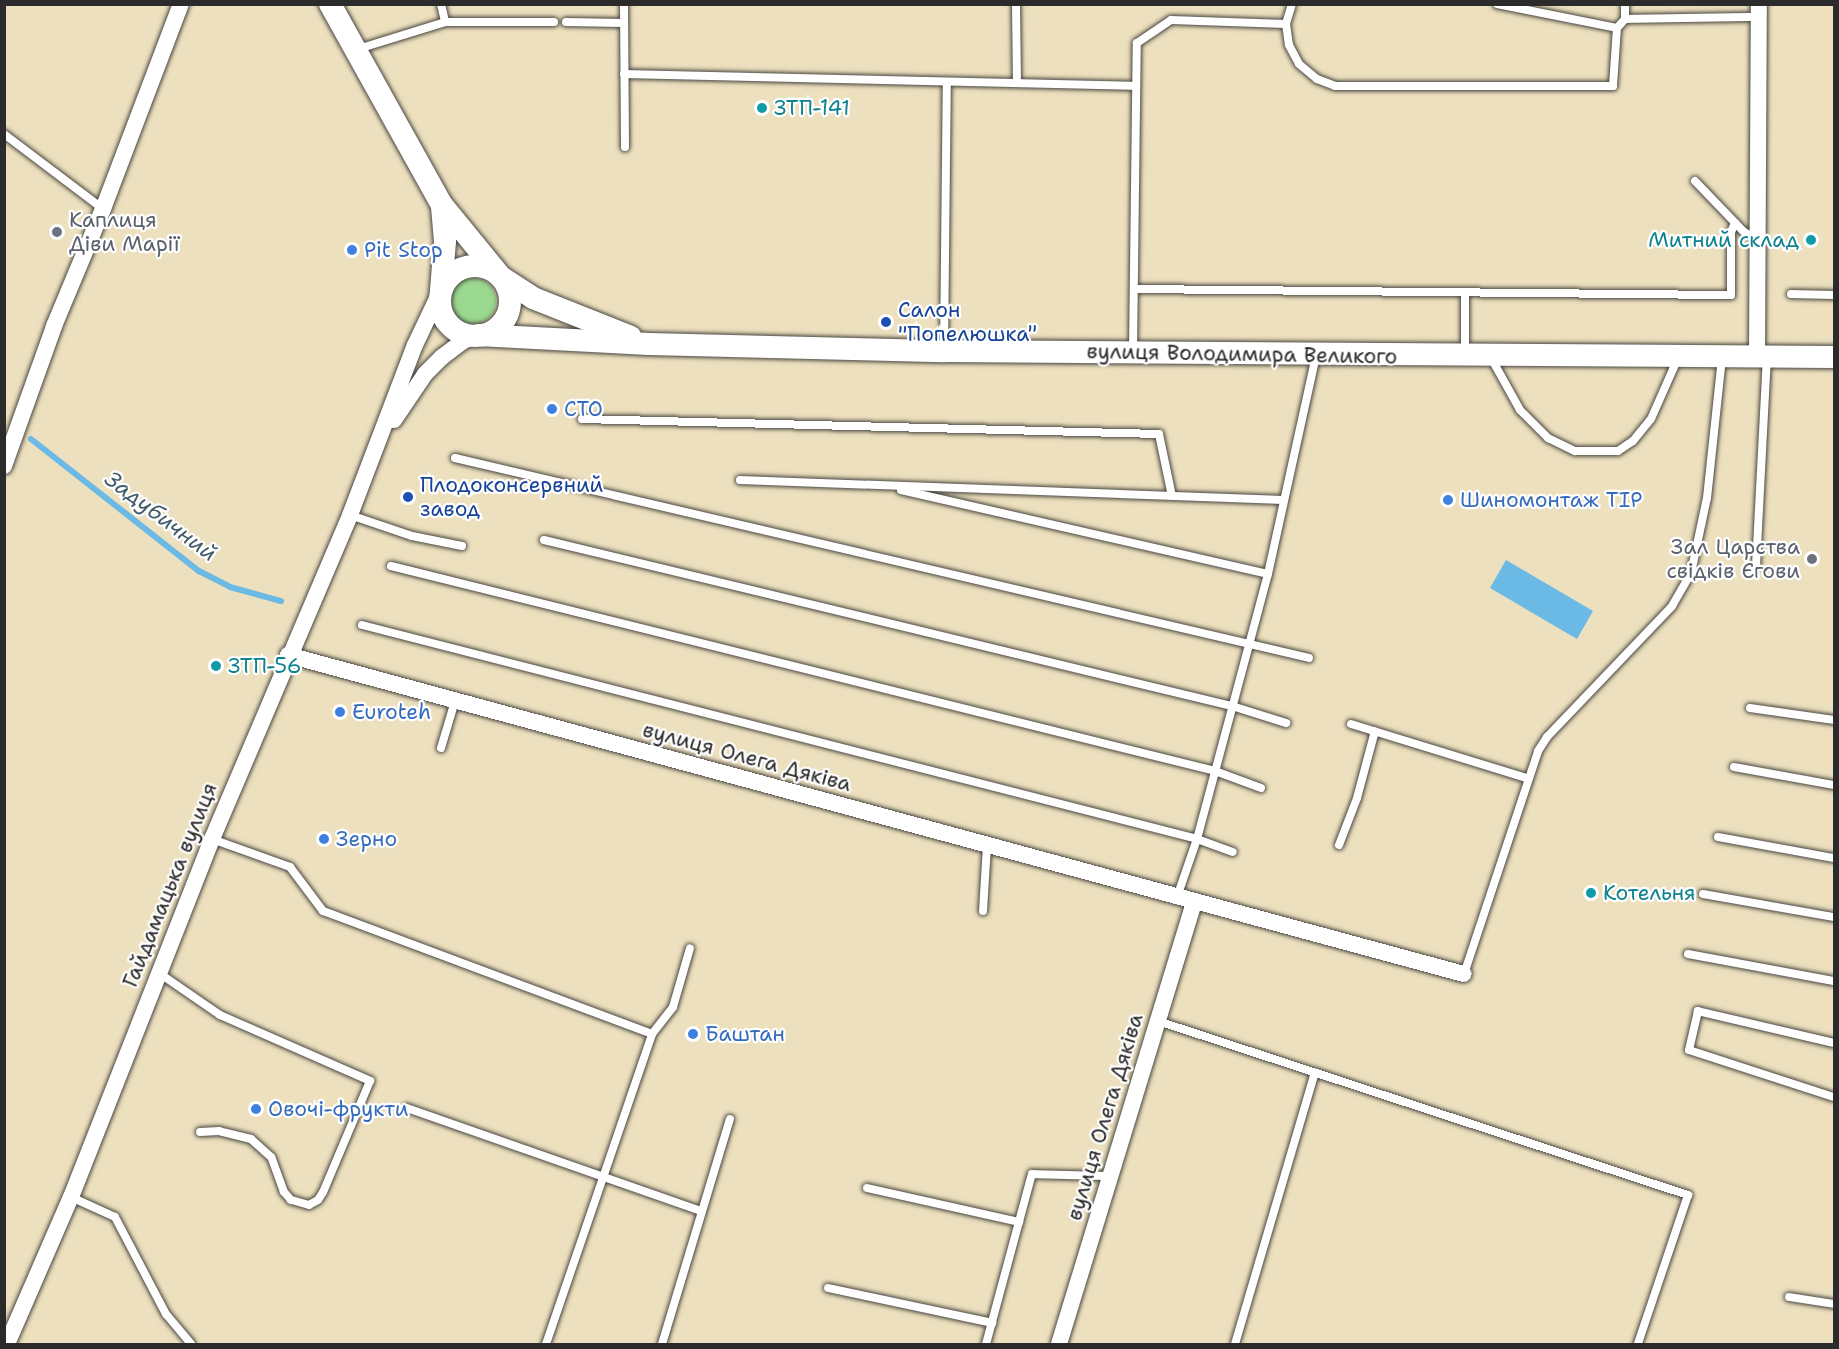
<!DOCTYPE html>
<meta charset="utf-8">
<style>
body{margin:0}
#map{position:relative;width:1839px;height:1349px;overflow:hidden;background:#ede0be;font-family:"Shantell Sans",sans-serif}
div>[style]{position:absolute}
.green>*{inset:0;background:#9ad98f}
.round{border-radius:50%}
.water>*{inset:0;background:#6bb9e5}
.stream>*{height:6px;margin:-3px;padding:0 3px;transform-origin:3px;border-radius:3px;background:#6bb9e5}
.roads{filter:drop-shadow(0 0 2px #484641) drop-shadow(0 0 2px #484641)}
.lane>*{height:8px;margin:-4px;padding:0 4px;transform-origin:4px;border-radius:4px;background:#fff}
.street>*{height:16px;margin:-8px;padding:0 8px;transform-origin:8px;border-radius:8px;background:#fff}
.secondary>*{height:22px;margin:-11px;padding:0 11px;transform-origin:11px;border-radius:11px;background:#fff}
.secondary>.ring{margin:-11px;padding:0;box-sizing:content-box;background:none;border:22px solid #fff;border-radius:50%}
.dots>*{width:16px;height:16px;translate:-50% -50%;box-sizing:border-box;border:3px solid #fff;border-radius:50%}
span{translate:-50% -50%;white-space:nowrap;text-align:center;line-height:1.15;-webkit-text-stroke:4.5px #fff;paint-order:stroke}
.culture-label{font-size:21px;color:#0d838f}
.left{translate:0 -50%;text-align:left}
.right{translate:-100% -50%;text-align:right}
.worship-label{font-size:21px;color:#5b616d}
.shop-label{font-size:21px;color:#366cbe}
.transit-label{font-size:21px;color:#164399}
.street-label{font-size:21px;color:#2b2b2b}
.water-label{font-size:22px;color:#415d6c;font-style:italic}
.frame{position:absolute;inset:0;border:6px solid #2b2b2b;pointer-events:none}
</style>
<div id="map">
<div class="green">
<i class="round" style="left:450px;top:278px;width:46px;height:46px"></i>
</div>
<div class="water">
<i style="clip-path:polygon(1506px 560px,1593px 611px,1577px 639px,1490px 588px)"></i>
</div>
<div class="stream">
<i style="left:31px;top:439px;width:214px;rotate:38.2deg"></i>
<i style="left:199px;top:571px;width:35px;rotate:27deg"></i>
<i style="left:230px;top:587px;width:53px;rotate:15.4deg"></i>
</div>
<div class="roads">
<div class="lane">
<i style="left:441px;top:4px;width:18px;rotate:77deg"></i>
<i style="left:624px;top:4px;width:143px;rotate:89.6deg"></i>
<i style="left:1016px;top:4px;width:79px;rotate:89.3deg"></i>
<i style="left:1292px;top:4px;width:21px;rotate:107deg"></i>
<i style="left:1286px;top:24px;width:21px;rotate:82deg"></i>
<i style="left:1289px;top:45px;width:21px;rotate:62deg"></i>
<i style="left:1299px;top:64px;width:23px;rotate:40deg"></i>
<i style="left:1317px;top:79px;width:19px;rotate:21deg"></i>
<i style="left:1335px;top:86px;width:278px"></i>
<i style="left:1613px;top:86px;width:58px;rotate:-86.1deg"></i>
<i style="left:1617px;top:28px;width:12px;rotate:-48deg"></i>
<i style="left:1625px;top:19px;width:15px;rotate:-90deg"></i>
<i style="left:1497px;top:4px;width:122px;rotate:11.3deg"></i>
<i style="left:1625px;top:19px;width:134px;rotate:-0.9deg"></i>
<i style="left:566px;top:22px;width:58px;rotate:1deg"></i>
<i style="left:358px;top:49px;width:91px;rotate:-17.2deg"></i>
<i style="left:445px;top:22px;width:109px"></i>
<i style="left:624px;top:74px;width:512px;rotate:1.34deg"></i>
<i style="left:4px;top:134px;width:124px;rotate:37.1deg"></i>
<i style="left:1695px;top:181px;width:69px;rotate:46.2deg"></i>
<i style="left:1743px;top:231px;width:17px;rotate:33deg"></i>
<i style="left:1134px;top:289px;width:597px;rotate:0.58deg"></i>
<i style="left:1731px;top:295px;width:63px;rotate:-90deg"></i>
<i style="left:1731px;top:232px;width:10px;rotate:-66deg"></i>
<i style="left:1465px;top:292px;width:60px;rotate:90deg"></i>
<i style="left:1791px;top:294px;width:43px;rotate:1.3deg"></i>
<i style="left:944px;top:350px;width:268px;rotate:-89.4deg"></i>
<i style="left:1133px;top:351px;width:308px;rotate:-89.3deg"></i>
<i style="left:1137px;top:43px;width:41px;rotate:-34.1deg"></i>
<i style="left:1171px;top:20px;width:115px;rotate:2deg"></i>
<i style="left:1490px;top:356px;width:62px;rotate:60.9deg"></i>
<i style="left:1520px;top:410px;width:40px;rotate:45deg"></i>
<i style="left:1548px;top:438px;width:30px;rotate:26deg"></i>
<i style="left:1575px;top:451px;width:43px"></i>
<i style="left:1618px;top:451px;width:18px;rotate:-34deg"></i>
<i style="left:1633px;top:441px;width:28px;rotate:-51deg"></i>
<i style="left:1651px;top:419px;width:67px;rotate:-66.1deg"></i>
<i style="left:582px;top:419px;width:577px;rotate:1.49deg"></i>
<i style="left:1159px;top:434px;width:63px;rotate:78.2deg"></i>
<i style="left:455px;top:458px;width:877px;rotate:13.18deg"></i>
<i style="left:740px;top:480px;width:544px;rotate:2.11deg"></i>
<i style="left:901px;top:490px;width:376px;rotate:12.9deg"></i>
<i style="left:350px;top:515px;width:65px;rotate:18.7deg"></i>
<i style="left:412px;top:536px;width:51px;rotate:11.3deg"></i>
<i style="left:544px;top:540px;width:708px;rotate:13.57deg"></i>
<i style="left:1232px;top:706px;width:57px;rotate:17.5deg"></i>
<i style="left:391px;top:566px;width:849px;rotate:13.97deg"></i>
<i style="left:1215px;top:771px;width:49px;rotate:20.3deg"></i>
<i style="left:1756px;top:566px;width:208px;rotate:-87deg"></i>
<i style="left:362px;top:625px;width:862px;rotate:14.37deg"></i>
<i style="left:1197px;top:839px;width:38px;rotate:20deg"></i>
<i style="left:1750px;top:708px;width:85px;rotate:8.1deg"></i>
<i style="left:1351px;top:724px;width:184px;rotate:17.1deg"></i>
<i style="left:441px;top:748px;width:49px;rotate:-73.4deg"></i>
<i style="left:1734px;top:767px;width:102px;rotate:10.2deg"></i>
<i style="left:1718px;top:837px;width:118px;rotate:10.3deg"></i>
<i style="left:212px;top:839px;width:83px;rotate:19.7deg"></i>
<i style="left:290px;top:867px;width:55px;rotate:53.1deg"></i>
<i style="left:323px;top:911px;width:351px;rotate:20.5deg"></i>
<i style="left:1339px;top:845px;width:50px;rotate:-69deg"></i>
<i style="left:1357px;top:798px;width:69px;rotate:-75deg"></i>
<i style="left:1703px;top:894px;width:133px;rotate:10deg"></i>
<i style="left:1177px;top:897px;width:61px;rotate:-71deg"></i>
<i style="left:1197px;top:839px;width:274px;rotate:-75deg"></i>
<i style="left:1268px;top:574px;width:224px;rotate:-77.6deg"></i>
<i style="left:983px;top:911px;width:65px;rotate:-86.5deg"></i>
<i style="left:1688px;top:954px;width:148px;rotate:10.5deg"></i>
<i style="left:159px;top:973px;width:74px;rotate:34.5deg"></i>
<i style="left:220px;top:1015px;width:164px;rotate:23.7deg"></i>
<i style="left:370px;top:1081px;width:121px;rotate:112.9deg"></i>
<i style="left:323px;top:1192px;width:9px;rotate:122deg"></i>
<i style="left:318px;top:1200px;width:10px;rotate:151deg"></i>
<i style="left:309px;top:1205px;width:19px;rotate:-164deg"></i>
<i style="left:291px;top:1200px;width:11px;rotate:-131deg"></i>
<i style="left:284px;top:1192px;width:37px;rotate:-110deg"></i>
<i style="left:271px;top:1157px;width:27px;rotate:-138deg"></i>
<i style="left:251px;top:1139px;width:33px;rotate:-166deg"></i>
<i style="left:219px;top:1131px;width:19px;rotate:177deg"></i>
<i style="left:1464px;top:974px;width:235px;rotate:-71.6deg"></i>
<i style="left:1538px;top:751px;width:17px;rotate:-57deg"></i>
<i style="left:1547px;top:737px;width:181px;rotate:-46.3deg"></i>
<i style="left:1672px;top:606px;width:38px;rotate:-60deg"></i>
<i style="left:1691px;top:573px;width:77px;rotate:-78deg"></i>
<i style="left:1707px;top:498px;width:142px;rotate:-83.9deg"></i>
<i style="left:1158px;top:1021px;width:558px;rotate:18.18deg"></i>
<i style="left:1688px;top:1195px;width:157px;rotate:108.6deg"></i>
<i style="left:1834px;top:1043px;width:140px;rotate:-166.8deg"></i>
<i style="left:1698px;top:1011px;width:40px;rotate:103deg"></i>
<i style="left:1689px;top:1050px;width:152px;rotate:18deg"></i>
<i style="left:407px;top:1108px;width:312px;rotate:19.3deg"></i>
<i style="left:867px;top:1188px;width:156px;rotate:12.6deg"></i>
<i style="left:71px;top:1197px;width:48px;rotate:24.4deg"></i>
<i style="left:115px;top:1217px;width:110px;rotate:62.3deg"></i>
<i style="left:166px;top:1314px;width:39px;rotate:50deg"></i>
<i style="left:828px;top:1288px;width:168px;rotate:12deg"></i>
<i style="left:1789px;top:1297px;width:46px;rotate:8.8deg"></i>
<i style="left:546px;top:1344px;width:328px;rotate:-71.1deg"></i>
<i style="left:652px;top:1034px;width:34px;rotate:-52deg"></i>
<i style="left:673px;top:1007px;width:61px;rotate:-73.9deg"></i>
<i style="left:662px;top:1344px;width:235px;rotate:-73.2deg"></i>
<i style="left:986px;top:1344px;width:176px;rotate:-74.9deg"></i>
<i style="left:1032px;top:1174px;width:78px;rotate:1.5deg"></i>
<i style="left:1235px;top:1344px;width:283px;rotate:-73.6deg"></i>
</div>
<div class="street">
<i style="left:1757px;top:357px;width:353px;rotate:-89.7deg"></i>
<i style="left:394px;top:420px;width:55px;rotate:-56deg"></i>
<i style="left:425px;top:374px;width:24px;rotate:-45deg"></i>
<i style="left:442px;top:357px;width:26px;rotate:-37deg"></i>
<i style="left:463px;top:341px;width:16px;rotate:-22deg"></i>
<i style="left:4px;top:466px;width:149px;rotate:-70.3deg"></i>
<i style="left:54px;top:326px;width:127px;rotate:-67.3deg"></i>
<i style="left:103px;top:209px;width:219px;rotate:-69.2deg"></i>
<i style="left:288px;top:655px;width:1218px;rotate:15.18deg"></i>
<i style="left:7px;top:1344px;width:160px;rotate:-66.5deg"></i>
<i style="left:71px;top:1197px;width:385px;rotate:-68.5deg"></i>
<i style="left:212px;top:839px;width:352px;rotate:-66.9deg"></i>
<i style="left:350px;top:515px;width:182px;rotate:-69.1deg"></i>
<i style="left:415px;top:345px;width:61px;rotate:-64.7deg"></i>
<i style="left:1059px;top:1344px;width:462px;rotate:-73deg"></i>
</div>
<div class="secondary">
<i style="left:330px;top:4px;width:230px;rotate:60.9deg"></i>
<i style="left:442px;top:205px;width:93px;rotate:50.7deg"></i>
<i style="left:501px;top:277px;width:38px;rotate:33deg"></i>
<i style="left:533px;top:298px;width:105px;rotate:21.7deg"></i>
<i class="ring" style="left:440px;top:266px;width:48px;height:48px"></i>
<i style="left:441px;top:290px;width:49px;rotate:-85.3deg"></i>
<i style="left:445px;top:241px;width:36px;rotate:-95deg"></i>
<i style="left:478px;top:335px;width:171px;rotate:3deg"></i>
<i style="left:649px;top:344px;width:295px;rotate:1.4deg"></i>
<i style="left:944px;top:351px;width:890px;rotate:0.39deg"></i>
</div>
</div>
<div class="dots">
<i style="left:762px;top:108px;background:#0f9aa8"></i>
<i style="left:57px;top:232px;background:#6b7280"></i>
<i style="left:1811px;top:240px;background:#0f9aa8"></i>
<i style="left:352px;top:250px;background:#3f7fe0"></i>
<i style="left:886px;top:322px;background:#1a4fb4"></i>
<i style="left:552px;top:409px;background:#3f7fe0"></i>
<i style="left:408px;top:497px;background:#1a4fb4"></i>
<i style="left:1448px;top:500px;background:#3f7fe0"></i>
<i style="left:1812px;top:559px;background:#6b7280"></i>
<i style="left:216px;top:666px;background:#0f9aa8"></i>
<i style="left:340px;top:712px;background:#3f7fe0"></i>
<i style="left:324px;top:839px;background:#3f7fe0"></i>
<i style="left:1591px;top:893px;background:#0f9aa8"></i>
<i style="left:693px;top:1034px;background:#3f7fe0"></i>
<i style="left:256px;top:1109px;background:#3f7fe0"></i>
</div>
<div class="culture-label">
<span class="left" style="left:774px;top:108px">ЗТП-141</span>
<span class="right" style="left:1799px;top:240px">Митний склад</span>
<span class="left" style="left:228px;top:666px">ЗТП-56</span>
<span class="left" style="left:1603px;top:893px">Котельня</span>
</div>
<div class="worship-label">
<span class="left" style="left:69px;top:232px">Каплиця<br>Діви Марії</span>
<span class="right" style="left:1800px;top:559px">Зал Царства<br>свідків Єгови</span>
</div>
<div class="shop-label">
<span class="left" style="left:364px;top:250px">Pit Stop</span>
<span class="left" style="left:564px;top:409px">СТО</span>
<span class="left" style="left:1460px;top:500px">Шиномонтаж ТІР</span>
<span class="left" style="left:352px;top:712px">Euroteh</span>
<span class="left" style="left:336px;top:839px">Зерно</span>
<span class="left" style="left:705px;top:1034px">Баштан</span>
<span class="left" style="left:268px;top:1109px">Овочі-фрукти</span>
</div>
<div class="transit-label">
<span class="left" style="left:898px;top:322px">Салон<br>"Попелюшка"</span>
<span class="left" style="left:420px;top:497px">Плодоконсервний<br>завод</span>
</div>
<div class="street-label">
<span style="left:1242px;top:354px;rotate:1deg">вулиця Володимира Великого</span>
<span style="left:747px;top:757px;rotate:15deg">вулиця Олега Дяківа</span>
<span style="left:170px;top:885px;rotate:-68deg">Гайдамацька вулиця</span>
<span style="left:1105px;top:1117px;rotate:-73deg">вулиця Олега Дяківа</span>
</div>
<div class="water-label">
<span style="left:161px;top:516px;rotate:37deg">Задубичний</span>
</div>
<div class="frame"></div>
</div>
